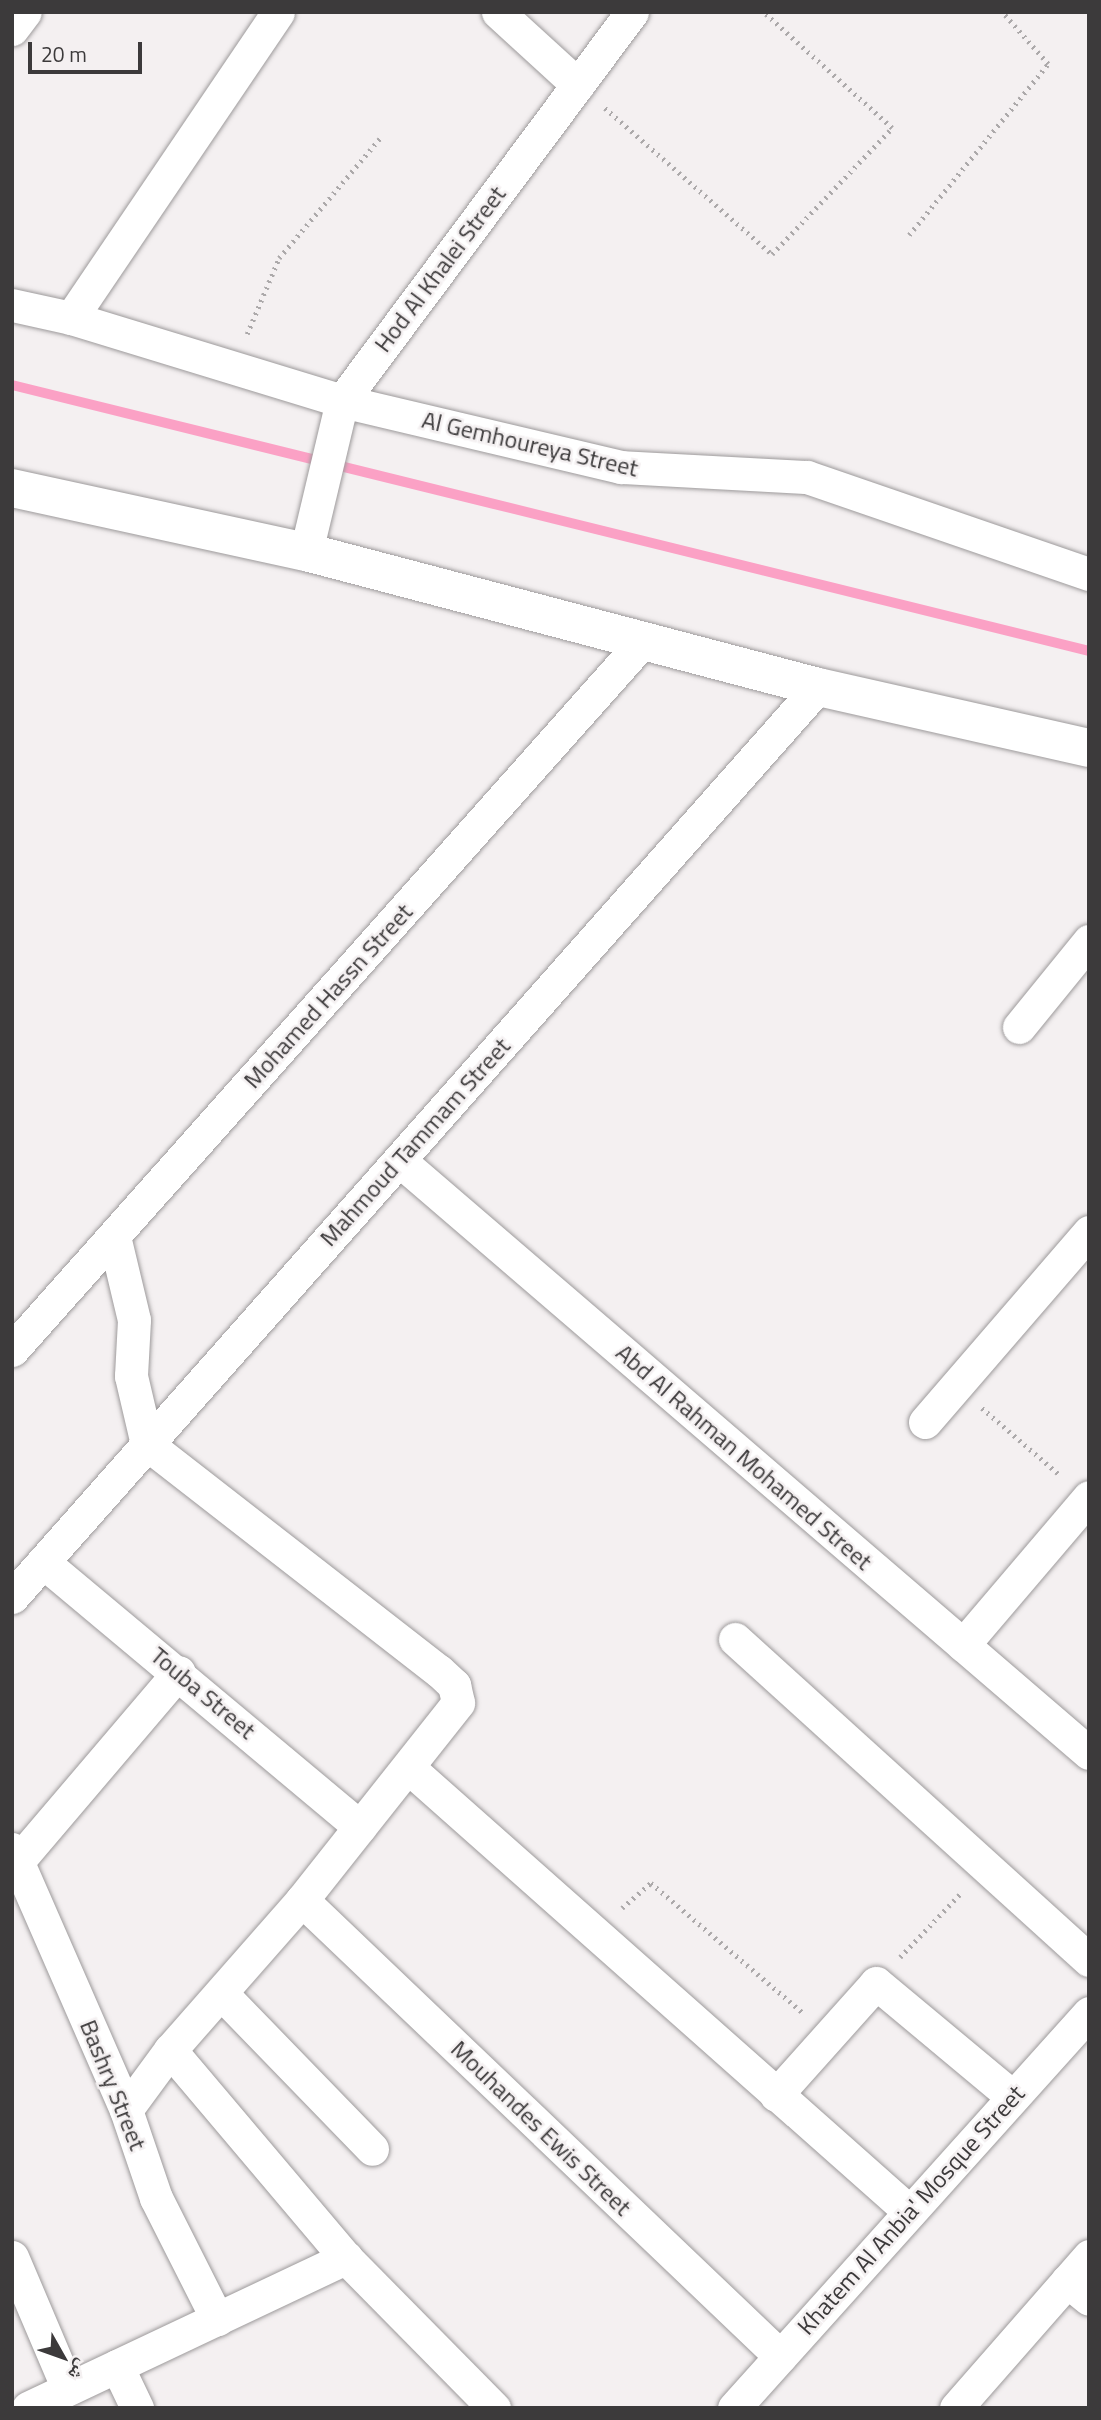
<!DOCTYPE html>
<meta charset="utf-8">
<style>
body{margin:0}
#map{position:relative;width:1101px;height:2420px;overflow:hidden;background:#f4f0f1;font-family:"Titillium Web","Noto Naskh Arabic",sans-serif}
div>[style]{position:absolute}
.stream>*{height:10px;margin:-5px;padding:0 5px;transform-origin:5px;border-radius:5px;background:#fba1c5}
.path>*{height:4.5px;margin-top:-2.25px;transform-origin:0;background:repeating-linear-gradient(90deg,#aca9aa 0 2px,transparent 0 7px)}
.roads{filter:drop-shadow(0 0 2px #9d9a9b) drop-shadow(0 0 2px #9d9a9b)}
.street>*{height:33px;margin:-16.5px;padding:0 16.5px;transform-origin:16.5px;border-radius:16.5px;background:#fff}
.secondary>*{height:38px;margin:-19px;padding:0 19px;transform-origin:19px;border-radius:19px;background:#fff}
span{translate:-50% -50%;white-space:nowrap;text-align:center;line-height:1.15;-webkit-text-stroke:5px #f4f0f1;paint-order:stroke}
.street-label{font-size:24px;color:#3c3a3b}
.frame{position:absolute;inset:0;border:14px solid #3c3a3b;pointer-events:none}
.north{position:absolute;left:28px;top:2322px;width:70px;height:70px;-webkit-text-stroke:5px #f4f0f1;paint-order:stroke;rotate:130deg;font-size:19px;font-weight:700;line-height:28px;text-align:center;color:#3c3a3b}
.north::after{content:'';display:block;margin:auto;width:24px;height:32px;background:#3c3a3b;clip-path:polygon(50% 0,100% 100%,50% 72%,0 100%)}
.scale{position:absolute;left:28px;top:42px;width:114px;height:32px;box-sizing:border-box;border:4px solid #3c3a3b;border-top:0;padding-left:9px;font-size:21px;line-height:24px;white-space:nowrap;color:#3c3a3b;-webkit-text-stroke:5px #f4f0f1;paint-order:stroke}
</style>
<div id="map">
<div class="stream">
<i style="left:12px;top:385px;width:1109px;rotate:13.87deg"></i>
</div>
<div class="path">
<i style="left:605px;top:108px;width:222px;rotate:41.2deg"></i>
<i style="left:772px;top:254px;width:174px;rotate:-46.4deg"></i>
<i style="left:892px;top:128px;width:173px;rotate:-138deg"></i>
<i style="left:909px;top:235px;width:220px;rotate:-50.9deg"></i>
<i style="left:1048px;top:64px;width:69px;rotate:-131.5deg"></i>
<i style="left:247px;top:334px;width:82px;rotate:-67.2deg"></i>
<i style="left:279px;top:258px;width:158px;rotate:-49.9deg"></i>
<i style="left:982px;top:1408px;width:103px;rotate:40.7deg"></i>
<i style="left:622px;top:1908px;width:38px;rotate:-41deg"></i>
<i style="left:651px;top:1883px;width:199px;rotate:40.5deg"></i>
<i style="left:900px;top:1957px;width:90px;rotate:-46.4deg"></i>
</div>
<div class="roads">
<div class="street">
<i style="left:498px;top:12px;width:108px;rotate:42.4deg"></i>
<i style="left:12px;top:29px;width:21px;rotate:-53deg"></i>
<i style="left:12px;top:305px;width:60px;rotate:12.4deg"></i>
<i style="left:71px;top:318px;width:283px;rotate:17deg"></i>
<i style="left:342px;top:401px;width:287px;rotate:13.3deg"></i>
<i style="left:621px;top:467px;width:186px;rotate:3.1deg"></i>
<i style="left:807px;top:477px;width:298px;rotate:19deg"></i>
<i style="left:71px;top:318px;width:369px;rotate:-55.9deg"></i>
<i style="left:306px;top:552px;width:155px;rotate:-76.6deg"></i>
<i style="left:342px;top:401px;width:485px;rotate:-53.3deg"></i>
<i style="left:1019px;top:1027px;width:111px;rotate:-50.9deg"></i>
<i style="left:399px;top:1160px;width:910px;rotate:40.68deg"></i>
<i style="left:114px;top:1236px;width:86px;rotate:76.6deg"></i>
<i style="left:134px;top:1320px;width:56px;rotate:93.1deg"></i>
<i style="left:131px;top:1376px;width:70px;rotate:76.8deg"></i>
<i style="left:147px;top:1444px;width:370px;rotate:37.9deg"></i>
<i style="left:439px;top:1671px;width:21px;rotate:43deg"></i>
<i style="left:454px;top:1685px;width:18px;rotate:77deg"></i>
<i style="left:458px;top:1703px;width:251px;rotate:128.4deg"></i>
<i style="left:302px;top:1900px;width:200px;rotate:131.3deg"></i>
<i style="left:170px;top:2050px;width:74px;rotate:126.3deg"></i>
<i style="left:12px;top:1350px;width:949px;rotate:-48.33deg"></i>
<i style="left:925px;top:1422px;width:251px;rotate:-49.2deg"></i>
<i style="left:43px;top:1562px;width:413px;rotate:39.9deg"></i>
<i style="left:12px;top:1597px;width:1216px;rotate:-48.47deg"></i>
<i style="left:735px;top:1639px;width:478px;rotate:42.2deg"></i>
<i style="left:963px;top:1645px;width:194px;rotate:-49.6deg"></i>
<i style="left:409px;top:1768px;width:669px;rotate:41.55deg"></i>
<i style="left:12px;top:1849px;width:285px;rotate:66.4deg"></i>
<i style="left:126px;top:2110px;width:93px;rotate:71.2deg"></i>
<i style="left:156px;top:2198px;width:136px;rotate:63.2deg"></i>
<i style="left:18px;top:1861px;width:248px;rotate:-49.6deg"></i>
<i style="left:302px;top:1900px;width:661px;rotate:43.65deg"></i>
<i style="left:221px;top:1993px;width:217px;rotate:45.9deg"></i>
<i style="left:170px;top:2050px;width:272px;rotate:49.8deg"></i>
<i style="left:346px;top:2258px;width:211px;rotate:45.4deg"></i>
<i style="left:776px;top:2095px;width:150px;rotate:-48.2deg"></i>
<i style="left:876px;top:1983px;width:178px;rotate:39.8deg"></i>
<i style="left:12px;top:2257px;width:143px;rotate:67deg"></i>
<i style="left:1067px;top:2281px;width:28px;rotate:39deg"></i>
<i style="left:117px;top:2366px;width:47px;rotate:64.5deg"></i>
<i style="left:28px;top:2408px;width:352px;rotate:-25.3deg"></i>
<i style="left:734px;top:2408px;width:531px;rotate:-48.05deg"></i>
<i style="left:956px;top:2408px;width:202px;rotate:-48.8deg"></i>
</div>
<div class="secondary">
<i style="left:12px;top:488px;width:301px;rotate:12.3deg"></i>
<i style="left:306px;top:552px;width:529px;rotate:14.77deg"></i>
<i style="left:818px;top:687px;width:278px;rotate:12.7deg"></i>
</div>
</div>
<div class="street-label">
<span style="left:440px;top:269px;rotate:-53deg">Hod Al Khalei Street</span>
<span style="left:530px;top:444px;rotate:13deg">Al Gemhoureya Street</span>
<span style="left:328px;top:996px;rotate:-48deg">Mohamed Hassn Street</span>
<span style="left:415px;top:1142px;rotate:-48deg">Mahmoud Tammam Street</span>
<span style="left:744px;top:1457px;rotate:41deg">Abd Al Rahman Mohamed Street</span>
<span style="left:203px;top:1693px;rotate:40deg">Touba Street</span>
<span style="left:113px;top:2085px;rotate:68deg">Bashry Street</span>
<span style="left:541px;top:2128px;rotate:44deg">Mouhandes Ewis Street</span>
<span style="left:911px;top:2210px;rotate:-48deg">Khatem Al Anbia' Mosque Street</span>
</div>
<div class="frame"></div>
<div class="north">ش</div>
<div class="scale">20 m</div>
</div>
